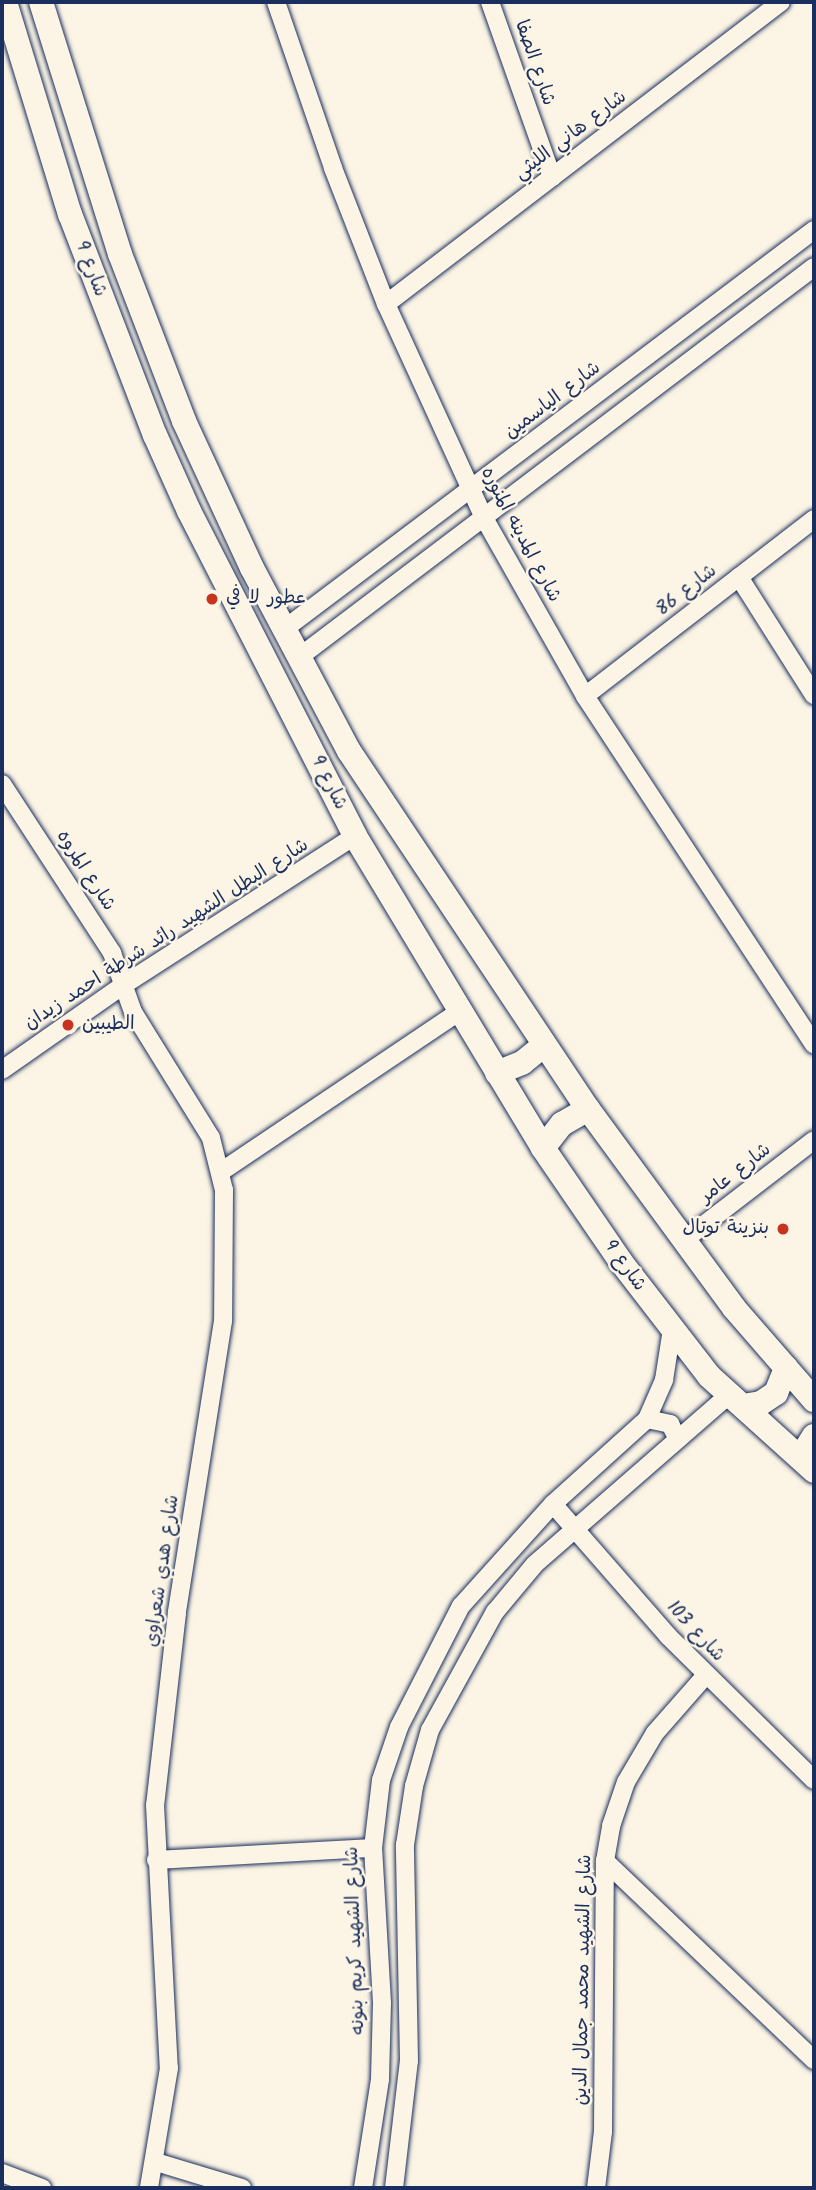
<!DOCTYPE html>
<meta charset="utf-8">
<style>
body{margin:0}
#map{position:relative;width:816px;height:2190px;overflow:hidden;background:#fcf5e5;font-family:Kalam,"Playpen Sans Arabic",sans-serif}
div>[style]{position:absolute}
.roads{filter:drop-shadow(0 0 2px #1b2f5e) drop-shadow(0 0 2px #1b2f5e)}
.minor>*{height:18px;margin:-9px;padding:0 9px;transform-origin:9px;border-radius:9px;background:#fcf5e5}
.secondary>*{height:24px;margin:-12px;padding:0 12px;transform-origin:12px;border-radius:12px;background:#fcf5e5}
.dots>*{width:19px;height:19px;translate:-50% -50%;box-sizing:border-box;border:4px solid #fcf5e5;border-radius:50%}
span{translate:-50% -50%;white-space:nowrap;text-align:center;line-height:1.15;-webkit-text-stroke:5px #fcf5e5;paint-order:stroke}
.street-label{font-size:19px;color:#1b2f5e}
.poi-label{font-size:19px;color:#1b2f5e}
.left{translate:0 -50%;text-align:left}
.right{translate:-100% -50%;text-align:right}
.frame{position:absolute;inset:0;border:4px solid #1b2f5e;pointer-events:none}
</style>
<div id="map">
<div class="roads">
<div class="minor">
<i style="left:276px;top:2px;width:176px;rotate:71deg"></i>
<i style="left:333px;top:168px;width:146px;rotate:68.7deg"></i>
<i style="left:386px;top:304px;width:235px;rotate:65.4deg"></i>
<i style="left:484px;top:518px;width:205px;rotate:60.4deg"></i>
<i style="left:585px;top:696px;width:417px;rotate:56.7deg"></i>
<i style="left:490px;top:2px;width:186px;rotate:70.5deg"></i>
<i style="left:386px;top:304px;width:497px;rotate:-37.4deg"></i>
<i style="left:739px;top:577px;width:140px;rotate:57.6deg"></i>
<i style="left:283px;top:630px;width:665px;rotate:-36.99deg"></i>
<i style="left:298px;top:658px;width:647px;rotate:-37.15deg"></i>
<i style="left:585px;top:696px;width:289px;rotate:-37.7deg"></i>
<i style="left:2px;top:784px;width:202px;rotate:56.9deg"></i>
<i style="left:112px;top:953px;width:63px;rotate:70.4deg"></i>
<i style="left:133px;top:1012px;width:148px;rotate:58.2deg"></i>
<i style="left:211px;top:1138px;width:54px;rotate:76deg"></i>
<i style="left:224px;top:1190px;width:131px;rotate:90.4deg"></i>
<i style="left:223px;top:1321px;width:296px;rotate:99deg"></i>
<i style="left:177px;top:1613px;width:193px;rotate:96.5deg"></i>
<i style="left:155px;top:1805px;width:263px;rotate:87deg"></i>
<i style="left:169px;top:2068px;width:122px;rotate:99.5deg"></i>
<i style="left:2px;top:1070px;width:150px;rotate:-35deg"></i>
<i style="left:125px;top:984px;width:274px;rotate:-32.8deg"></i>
<i style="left:222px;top:1171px;width:289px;rotate:-33.9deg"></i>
<i style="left:683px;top:1241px;width:165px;rotate:-37.6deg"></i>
<i style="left:647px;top:1419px;width:24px;rotate:12deg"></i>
<i style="left:670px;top:1424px;width:17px;rotate:62deg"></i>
<i style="left:553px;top:1504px;width:175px;rotate:48.9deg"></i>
<i style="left:668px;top:1636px;width:205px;rotate:44.6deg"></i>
<i style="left:156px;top:1860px;width:217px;rotate:-3.2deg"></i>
<i style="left:605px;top:1861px;width:289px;rotate:43.6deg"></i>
<i style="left:156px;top:2162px;width:90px;rotate:16.8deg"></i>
<i style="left:2px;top:2173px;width:43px;rotate:20.6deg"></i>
<i style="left:363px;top:2188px;width:110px;rotate:-81.1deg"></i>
<i style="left:380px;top:2079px;width:76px;rotate:-88.5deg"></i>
<i style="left:382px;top:2003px;width:155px;rotate:-93.3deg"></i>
<i style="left:373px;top:1848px;width:68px;rotate:-83.3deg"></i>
<i style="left:381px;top:1780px;width:56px;rotate:-71.2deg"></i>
<i style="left:399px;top:1727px;width:136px;rotate:-62.9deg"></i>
<i style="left:461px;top:1606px;width:137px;rotate:-48deg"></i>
<i style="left:553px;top:1504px;width:127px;rotate:-42.1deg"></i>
<i style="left:647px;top:1419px;width:43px;rotate:-66.4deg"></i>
<i style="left:664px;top:1380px;width:52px;rotate:-81.1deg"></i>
<i style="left:394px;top:2188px;width:128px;rotate:-83.3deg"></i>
<i style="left:409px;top:2061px;width:216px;rotate:-91.1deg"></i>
<i style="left:405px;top:1845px;width:60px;rotate:-81.3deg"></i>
<i style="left:414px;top:1786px;width:58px;rotate:-74.1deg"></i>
<i style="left:430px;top:1730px;width:135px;rotate:-61.2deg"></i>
<i style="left:495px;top:1612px;width:62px;rotate:-50.2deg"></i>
<i style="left:535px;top:1564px;width:259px;rotate:-41.1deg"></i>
<i style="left:596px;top:2188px;width:56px;rotate:-82.9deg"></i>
<i style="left:603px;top:2132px;width:271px;rotate:-89.6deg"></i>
<i style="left:605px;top:1861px;width:36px;rotate:-80deg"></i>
<i style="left:611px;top:1826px;width:46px;rotate:-71.2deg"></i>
<i style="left:626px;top:1782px;width:57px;rotate:-59.4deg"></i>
<i style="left:655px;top:1733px;width:77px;rotate:-48.7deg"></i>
</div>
<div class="secondary">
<i style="left:5px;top:2px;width:222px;rotate:73deg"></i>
<i style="left:70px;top:214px;width:237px;rotate:69deg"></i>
<i style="left:155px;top:435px;width:83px;rotate:65.9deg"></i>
<i style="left:189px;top:511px;width:365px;rotate:62.9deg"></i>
<i style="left:355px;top:836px;width:364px;rotate:58.9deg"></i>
<i style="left:543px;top:1148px;width:138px;rotate:55.6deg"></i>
<i style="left:621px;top:1262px;width:144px;rotate:52.3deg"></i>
<i style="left:709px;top:1376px;width:142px;rotate:42.1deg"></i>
<i style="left:41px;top:2px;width:264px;rotate:72.6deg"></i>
<i style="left:120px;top:254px;width:179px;rotate:69deg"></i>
<i style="left:184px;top:421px;width:162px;rotate:65.2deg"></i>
<i style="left:252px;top:568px;width:207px;rotate:62.1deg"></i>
<i style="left:349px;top:751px;width:430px;rotate:56.3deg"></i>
<i style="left:588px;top:1109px;width:247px;rotate:53.7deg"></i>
<i style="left:734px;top:1308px;width:122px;rotate:49deg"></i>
<i style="left:497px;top:1073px;width:27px;rotate:-22deg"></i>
<i style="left:522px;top:1063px;width:27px;rotate:-39deg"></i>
<i style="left:543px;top:1148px;width:31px;rotate:-52deg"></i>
<i style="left:562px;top:1124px;width:30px;rotate:-30deg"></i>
<i style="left:743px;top:1406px;width:18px;rotate:-9deg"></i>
<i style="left:761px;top:1403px;width:18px;rotate:-34deg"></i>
<i style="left:776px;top:1393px;width:27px;rotate:-68deg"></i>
<i style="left:806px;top:1463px;width:16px;rotate:-86deg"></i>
<i style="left:807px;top:1447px;width:13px;rotate:-58deg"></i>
</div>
</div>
<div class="dots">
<i style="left:212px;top:599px;background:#c8321e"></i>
<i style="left:68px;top:1025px;background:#c8321e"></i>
<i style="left:783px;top:1229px;background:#c8321e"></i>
</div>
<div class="street-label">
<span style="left:534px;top:63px;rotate:71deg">شارع الصفا</span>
<span style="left:571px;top:136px;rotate:-37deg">شارع هاني الليثي</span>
<span style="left:90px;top:269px;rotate:69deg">شارع 9</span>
<span style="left:553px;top:401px;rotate:-37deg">شارع الياسمين</span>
<span style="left:520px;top:535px;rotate:62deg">شارع المدينه المنوره</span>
<span style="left:687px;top:591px;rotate:-38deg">شارع 86</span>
<span style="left:328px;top:783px;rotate:63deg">شارع 9</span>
<span style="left:85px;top:871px;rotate:57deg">شارع المروه</span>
<span style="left:167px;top:935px;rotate:-33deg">شارع البطل الشهيد رائد شرطة احمد زيدان</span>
<span style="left:736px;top:1174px;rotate:-38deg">شارع عامر</span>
<span style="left:624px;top:1266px;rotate:54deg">شارع 9</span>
<span style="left:163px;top:1571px;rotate:-82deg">شارع هدي شعراوي</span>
<span style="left:695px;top:1632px;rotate:47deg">شارع 103</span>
<span style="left:356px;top:1941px;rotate:-92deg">شارع الشهيد كريم بنونه</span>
<span style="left:584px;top:1980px;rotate:-89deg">شارع الشهيد محمد جمال الدين</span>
</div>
<div class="poi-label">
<span class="left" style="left:226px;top:599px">عطور لا في</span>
<span class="left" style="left:82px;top:1025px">الطيبين</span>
<span class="right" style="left:769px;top:1229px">بنزينة توتال</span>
</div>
<div class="frame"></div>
</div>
